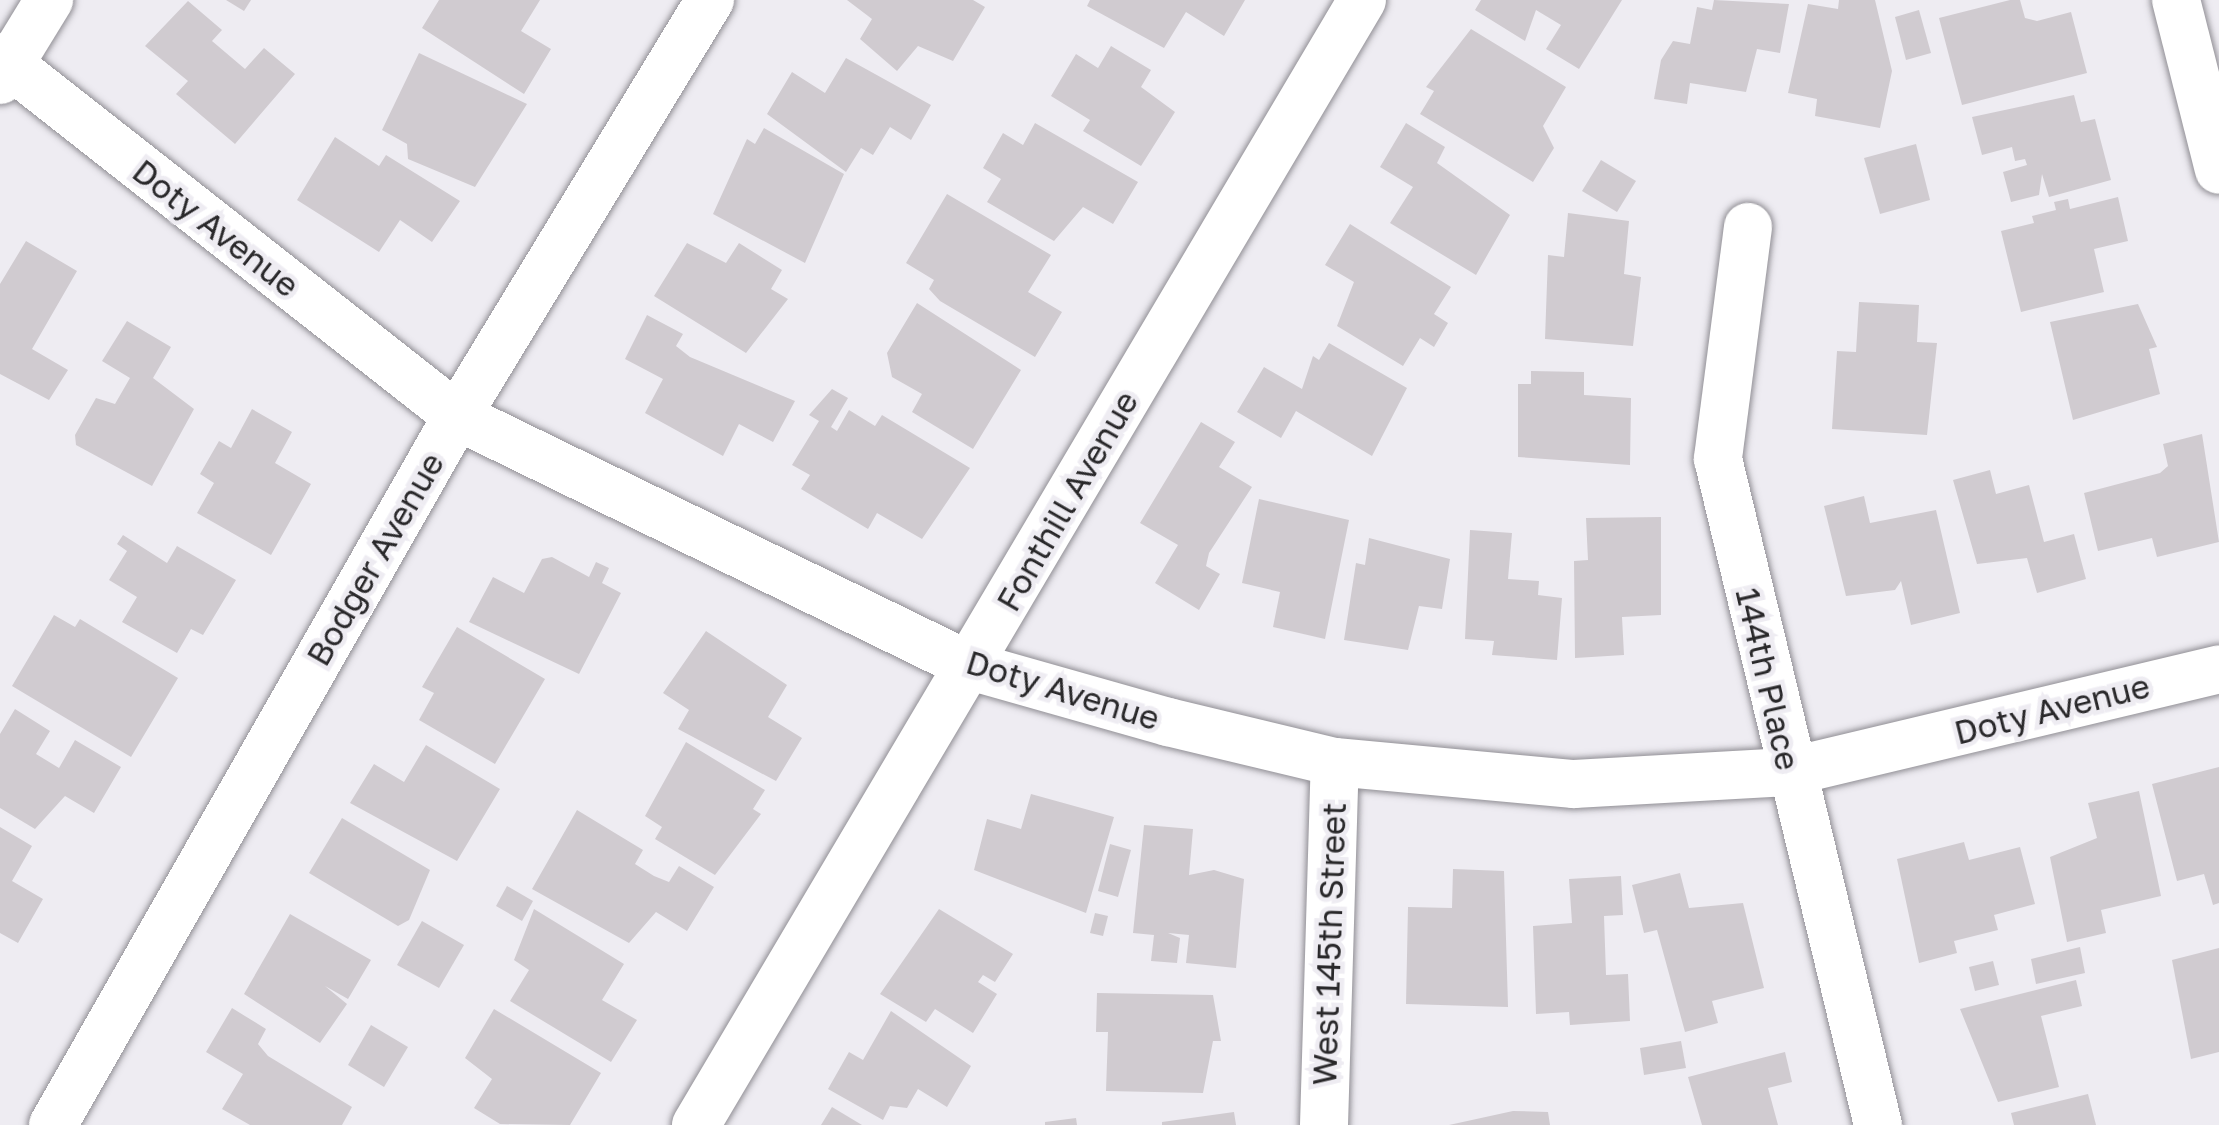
<!DOCTYPE html>
<style>
body{margin:0}
#map{position:relative;width:2219px;height:1125px;overflow:hidden;background:#eeecf2;font-family:"Golos Text",sans-serif}
div>[style]{position:absolute}
.building>*{inset:0;background:#d0cbd0}
.roads{filter:drop-shadow(0 0 3px #918f95) drop-shadow(0 0 3px #918f95)}
.minor>*{height:48px;margin:-24px;padding:0 24px;transform-origin:24px;border-radius:24px;background:#fff}
span{translate:-50% -50%;white-space:nowrap;text-align:center;line-height:1.15;-webkit-text-stroke:9px #eeecf2;paint-order:stroke}
.street-label{font-size:33px;color:#29282a}
</style>
<div id="map">
<div class="building">
<i style="clip-path:polygon(226px 0,251px 0,244px 11px)"></i>
<i style="clip-path:polygon(439px 0,540px 0,521px 31px,551px 49px,524px 94px,422px 28px)"></i>
<i style="clip-path:polygon(847px 0,973px 0,985px 7px,953px 61px,918px 46px,897px 71px,860px 39px,872px 19px)"></i>
<i style="clip-path:polygon(1090px 0,1245px 0,1224px 36px,1186px 12px,1164px 48px,1087px 6px)"></i>
<i style="clip-path:polygon(1481px 0,1622px 0,1579px 69px,1546px 49px,1561px 25px,1536px 10px,1525px 41px,1475px 10px)"></i>
<i style="clip-path:polygon(1714px 0,1789px 4px,1780px 53px,1757px 49px,1746px 92px,1690px 83px,1687px 104px,1654px 99px,1661px 60px,1673px 41px,1690px 44px,1697px 7px,1712px 10px)"></i>
<i style="clip-path:polygon(1839px 0,1875px 0,1892px 71px,1880px 128px,1815px 116px,1817px 99px,1788px 93px,1808px 4px,1838px 9px)"></i>
<i style="clip-path:polygon(2010px 0,2020px 0,2025px 18px,2037px 21px,2071px 12px,2087px 73px,1962px 105px,1939px 18px)"></i>
<i style="clip-path:polygon(188px 1px,222px 30px,212px 41px,245px 69px,264px 48px,295px 74px,235px 144px,176px 94px,188px 81px,145px 46px)"></i>
<i style="clip-path:polygon(1919px 10px,1931px 53px,1906px 60px,1895px 17px)"></i>
<i style="clip-path:polygon(1471px 29px,1566px 87px,1543px 126px,1554px 148px,1533px 182px,1420px 114px,1434px 91px,1426px 87px)"></i>
<i style="clip-path:polygon(1111px 46px,1151px 70px,1141px 87px,1175px 112px,1141px 166px,1083px 131px,1090px 120px,1051px 96px,1076px 54px,1098px 68px)"></i>
<i style="clip-path:polygon(419px 53px,527px 104px,475px 187px,408px 159px,407px 144px,382px 130px)"></i>
<i style="clip-path:polygon(846px 58px,931px 105px,911px 140px,890px 127px,873px 155px,861px 148px,846px 172px,767px 114px,792px 72px,825px 93px)"></i>
<i style="clip-path:polygon(2074px 95px,2081px 122px,2095px 119px,2111px 180px,2049px 197px,2042px 174px,2039px 195px,2011px 202px,2003px 172px,2027px 165px,2025px 159px,2015px 161px,2012px 147px,1982px 155px,1972px 117px)"></i>
<i style="clip-path:polygon(1035px 123px,1138px 182px,1113px 224px,1083px 207px,1054px 241px,987px 202px,1001px 179px,983px 168px,1003px 133px,1023px 145px)"></i>
<i style="clip-path:polygon(1406px 123px,1445px 147px,1437px 163px,1510px 215px,1476px 275px,1390px 223px,1413px 187px,1380px 167px)"></i>
<i style="clip-path:polygon(764px 128px,844px 174px,805px 263px,713px 214px,747px 139px,755px 144px)"></i>
<i style="clip-path:polygon(335px 137px,379px 166px,386px 155px,460px 201px,432px 242px,400px 220px,379px 252px,297px 200px)"></i>
<i style="clip-path:polygon(1916px 144px,1930px 200px,1880px 214px,1864px 158px)"></i>
<i style="clip-path:polygon(1601px 160px,1636px 181px,1617px 212px,1582px 191px)"></i>
<i style="clip-path:polygon(947px 194px,1051px 255px,1028px 292px,1062px 312px,1035px 357px,940px 301px,929px 289px,934px 280px,906px 263px)"></i>
<i style="clip-path:polygon(2118px 197px,2128px 241px,2094px 249px,2104px 292px,2021px 312px,2001px 231px,2034px 223px,2032px 216px,2056px 210px,2054px 202px,2068px 199px,2070px 209px)"></i>
<i style="clip-path:polygon(1568px 213px,1629px 221px,1624px 274px,1641px 277px,1633px 346px,1545px 339px,1548px 255px,1564px 257px)"></i>
<i style="clip-path:polygon(1350px 224px,1451px 287px,1434px 314px,1448px 323px,1434px 347px,1420px 338px,1403px 366px,1337px 326px,1354px 282px,1325px 265px)"></i>
<i style="clip-path:polygon(26px 241px,77px 271px,32px 349px,68px 370px,49px 400px,0 374px,0 284px)"></i>
<i style="clip-path:polygon(687px 243px,726px 263px,739px 243px,782px 270px,771px 289px,788px 299px,746px 353px,654px 296px)"></i>
<i style="clip-path:polygon(1859px 302px,1919px 305px,1917px 342px,1937px 343px,1927px 435px,1832px 429px,1837px 351px,1856px 352px)"></i>
<i style="clip-path:polygon(917px 303px,1021px 370px,973px 449px,912px 412px,922px 394px,892px 377px,887px 353px)"></i>
<i style="clip-path:polygon(2138px 304px,2157px 347px,2149px 349px,2160px 394px,2073px 420px,2050px 322px)"></i>
<i style="clip-path:polygon(647px 315px,683px 334px,676px 346px,690px 357px,795px 401px,773px 442px,739px 424px,723px 456px,645px 413px,663px 379px,625px 359px)"></i>
<i style="clip-path:polygon(127px 321px,171px 347px,153px 378px,194px 409px,152px 486px,76px 445px,75px 435px,96px 398px,115px 404px,130px 378px,102px 361px)"></i>
<i style="clip-path:polygon(1329px 343px,1407px 388px,1372px 456px,1296px 411px,1281px 438px,1237px 412px,1264px 367px,1302px 389px,1313px 356px,1319px 360px)"></i>
<i style="clip-path:polygon(1531px 371px,1584px 372px,1584px 395px,1631px 398px,1630px 465px,1518px 457px,1518px 384px,1531px 384px)"></i>
<i style="clip-path:polygon(832px 389px,848px 398px,831px 427px,837px 431px,849px 410px,875px 426px,882px 415px,970px 468px,922px 539px,877px 513px,868px 529px,801px 489px,810px 475px,792px 465px,819px 421px,809px 415px)"></i>
<i style="clip-path:polygon(252px 409px,292px 432px,275px 463px,311px 484px,271px 555px,197px 513px,214px 483px,200px 474px,219px 441px,231px 448px)"></i>
<i style="clip-path:polygon(1201px 422px,1235px 442px,1219px 467px,1252px 487px,1209px 553px,1206px 566px,1220px 574px,1199px 610px,1155px 583px,1178px 545px,1140px 523px)"></i>
<i style="clip-path:polygon(2202px 434px,2219px 542px,2157px 557px,2152px 538px,2098px 551px,2084px 493px,2160px 473px,2168px 466px,2163px 444px)"></i>
<i style="clip-path:polygon(1990px 470px,1996px 494px,2029px 485px,2044px 542px,2074px 534px,2086px 579px,2037px 593px,2027px 558px,1977px 564px,1953px 480px)"></i>
<i style="clip-path:polygon(1864px 496px,1870px 523px,1936px 510px,1960px 613px,1911px 625px,1901px 581px,1895px 590px,1846px 596px,1824px 506px)"></i>
<i style="clip-path:polygon(1259px 499px,1349px 520px,1325px 639px,1273px 627px,1280px 592px,1242px 583px)"></i>
<i style="clip-path:polygon(1661px 517px,1661px 615px,1622px 617px,1624px 655px,1575px 658px,1574px 561px,1588px 560px,1586px 518px)"></i>
<i style="clip-path:polygon(1470px 530px,1512px 533px,1508px 579px,1539px 581px,1538px 595px,1562px 598px,1557px 660px,1492px 655px,1494px 641px,1465px 639px)"></i>
<i style="clip-path:polygon(123px 535px,167px 563px,177px 546px,236px 580px,203px 635px,191px 629px,177px 653px,122px 622px,137px 597px,109px 580px,127px 551px,117px 544px)"></i>
<i style="clip-path:polygon(1369px 538px,1450px 559px,1442px 609px,1419px 606px,1408px 650px,1344px 640px,1356px 563px,1365px 565px)"></i>
<i style="clip-path:polygon(552px 557px,589px 577px,596px 562px,609px 568px,602px 583px,621px 593px,579px 674px,469px 622px,493px 577px,524px 593px,542px 559px)"></i>
<i style="clip-path:polygon(54px 615px,75px 627px,80px 619px,178px 678px,131px 757px,12px 686px)"></i>
<i style="clip-path:polygon(457px 627px,545px 679px,495px 764px,419px 720px,434px 693px,422px 687px)"></i>
<i style="clip-path:polygon(706px 631px,787px 685px,768px 717px,802px 738px,776px 781px,678px 729px,689px 710px,663px 693px)"></i>
<i style="clip-path:polygon(15px 709px,50px 731px,36px 754px,59px 768px,75px 740px,121px 767px,94px 813px,65px 796px,35px 829px,0 808px,0 734px)"></i>
<i style="clip-path:polygon(686px 742px,765px 790px,753px 809px,761px 814px,715px 875px,655px 839px,662px 827px,645px 816px)"></i>
<i style="clip-path:polygon(426px 745px,500px 789px,457px 861px,350px 803px,374px 764px,404px 782px)"></i>
<i style="clip-path:polygon(2219px 767px,2219px 903px,2213px 905px,2204px 874px,2177px 881px,2152px 784px)"></i>
<i style="clip-path:polygon(2139px 791px,2161px 896px,2101px 910px,2106px 933px,2067px 942px,2050px 857px,2097px 838px,2088px 803px)"></i>
<i style="clip-path:polygon(1031px 794px,1114px 817px,1086px 913px,974px 870px,987px 819px,1021px 829px)"></i>
<i style="clip-path:polygon(577px 810px,643px 850px,635px 864px,654px 876px,669px 882px,679px 866px,714px 887px,687px 931px,656px 912px,629px 943px,532px 889px)"></i>
<i style="clip-path:polygon(342px 818px,430px 870px,409px 920px,398px 926px,309px 873px)"></i>
<i style="clip-path:polygon(1144px 825px,1193px 829px,1189px 875px,1214px 870px,1244px 879px,1236px 968px,1186px 963px,1189px 935px,1168px 933px,1180px 938px,1177px 963px,1151px 961px,1154px 935px,1133px 933px)"></i>
<i style="clip-path:polygon(0 827px,32px 846px,12px 881px,43px 899px,18px 943px,0 933px)"></i>
<i style="clip-path:polygon(1964px 842px,1969px 860px,2020px 847px,2035px 904px,1994px 915px,1998px 930px,1954px 941px,1957px 953px,1919px 963px,1897px 859px)"></i>
<i style="clip-path:polygon(1110px 844px,1131px 850px,1118px 897px,1098px 891px)"></i>
<i style="clip-path:polygon(1453px 869px,1504px 871px,1508px 1007px,1406px 1004px,1408px 907px,1452px 908px)"></i>
<i style="clip-path:polygon(1680px 873px,1689px 908px,1743px 903px,1764px 988px,1712px 1001px,1718px 1023px,1685px 1032px,1657px 930px,1644px 933px,1632px 885px)"></i>
<i style="clip-path:polygon(1621px 876px,1623px 915px,1604px 916px,1606px 975px,1628px 974px,1630px 1021px,1570px 1025px,1569px 1012px,1536px 1014px,1533px 926px,1572px 923px,1569px 879px)"></i>
<i style="clip-path:polygon(507px 886px,533px 901px,522px 921px,496px 906px)"></i>
<i style="clip-path:polygon(534px 909px,624px 964px,602px 1000px,637px 1020px,611px 1062px,510px 1001px,529px 970px,514px 960px)"></i>
<i style="clip-path:polygon(939px 909px,1013px 954px,995px 982px,983px 975px,978px 982px,997px 994px,973px 1033px,935px 1009px,926px 1022px,880px 994px)"></i>
<i style="clip-path:polygon(1095px 913px,1108px 916px,1103px 936px,1090px 933px)"></i>
<i style="clip-path:polygon(290px 914px,371px 960px,348px 999px,325px 986px,347px 1004px,320px 1043px,244px 994px)"></i>
<i style="clip-path:polygon(422px 921px,464px 945px,439px 988px,397px 965px)"></i>
<i style="clip-path:polygon(2080px 947px,2085px 973px,2036px 984px,2031px 959px)"></i>
<i style="clip-path:polygon(2219px 948px,2219px 1052px,2191px 1059px,2172px 960px)"></i>
<i style="clip-path:polygon(1993px 961px,1999px 985px,1975px 991px,1969px 967px)"></i>
<i style="clip-path:polygon(2076px 980px,2082px 1006px,2041px 1016px,2059px 1087px,1998px 1102px,1960px 1009px)"></i>
<i style="clip-path:polygon(1097px 993px,1213px 995px,1221px 1041px,1213px 1041px,1203px 1093px,1106px 1091px,1108px 1032px,1096px 1032px)"></i>
<i style="clip-path:polygon(232px 1008px,266px 1029px,258px 1044px,268px 1056px,352px 1107px,342px 1125px,250px 1125px,222px 1109px,243px 1074px,206px 1052px)"></i>
<i style="clip-path:polygon(494px 1009px,601px 1073px,570px 1125px,500px 1124px,474px 1108px,492px 1079px,465px 1058px)"></i>
<i style="clip-path:polygon(891px 1011px,971px 1066px,947px 1107px,918px 1089px,907px 1108px,890px 1106px,883px 1120px,828px 1089px,849px 1052px,863px 1060px)"></i>
<i style="clip-path:polygon(371px 1025px,408px 1047px,384px 1087px,348px 1065px)"></i>
<i style="clip-path:polygon(1681px 1041px,1686px 1068px,1644px 1075px,1640px 1048px)"></i>
<i style="clip-path:polygon(1785px 1052px,1792px 1082px,1768px 1088px,1778px 1125px,1702px 1125px,1688px 1077px)"></i>
<i style="clip-path:polygon(2088px 1094px,2096px 1125px,2014px 1125px,2011px 1113px)"></i>
<i style="clip-path:polygon(832px 1107px,862px 1125px,821px 1125px)"></i>
<i style="clip-path:polygon(1513px 1111px,1548px 1112px,1550px 1125px,1449px 1125px)"></i>
<i style="clip-path:polygon(1234px 1112px,1236px 1125px,1162px 1125px,1162px 1122px)"></i>
<i style="clip-path:polygon(1076px 1118px,1077px 1125px,1045px 1125px,1045px 1122px)"></i>
</div>
<div class="roads">
<div class="minor">
<i style="left:2176px;top:0;width:175px;rotate:75.8deg"></i>
<i style="left:0;top:57px;width:581px;rotate:38.15deg"></i>
<i style="left:457px;top:416px;width:571px;rotate:25.98deg"></i>
<i style="left:970px;top:666px;width:206px;rotate:15.8deg"></i>
<i style="left:1168px;top:722px;width:172px;rotate:13.5deg"></i>
<i style="left:1335px;top:762px;width:240px;rotate:5.3deg"></i>
<i style="left:1574px;top:784px;width:214px;rotate:-3.2deg"></i>
<i style="left:1788px;top:772px;width:443px;rotate:-13.4deg"></i>
<i style="left:0;top:80px;width:94px;rotate:-58.5deg"></i>
<i style="left:1748px;top:227px;width:234px;rotate:97.4deg"></i>
<i style="left:1718px;top:459px;width:685px;rotate:76.49deg"></i>
<i style="left:53px;top:1125px;width:816px;rotate:-60.32deg"></i>
<i style="left:457px;top:416px;width:487px;rotate:-58.7deg"></i>
<i style="left:696px;top:1125px;width:1307px;rotate:-59.37deg"></i>
<i style="left:1324px;top:1125px;width:363px;rotate:-88.3deg"></i>
</div>
</div>
<div class="street-label">
<span style="left:216px;top:228px;rotate:38deg">Doty Avenue</span>
<span style="left:1067px;top:501px;rotate:-60deg">Fonthill Avenue</span>
<span style="left:375px;top:559px;rotate:-60deg">Bodger Avenue</span>
<span style="left:1768px;top:679px;rotate:77deg">144th Place</span>
<span style="left:1063px;top:690px;rotate:17deg">Doty Avenue</span>
<span style="left:2052px;top:709px;rotate:-14deg">Doty Avenue</span>
<span style="left:1329px;top:944px;rotate:-88deg">West 145th Street</span>
</div>
</div>
